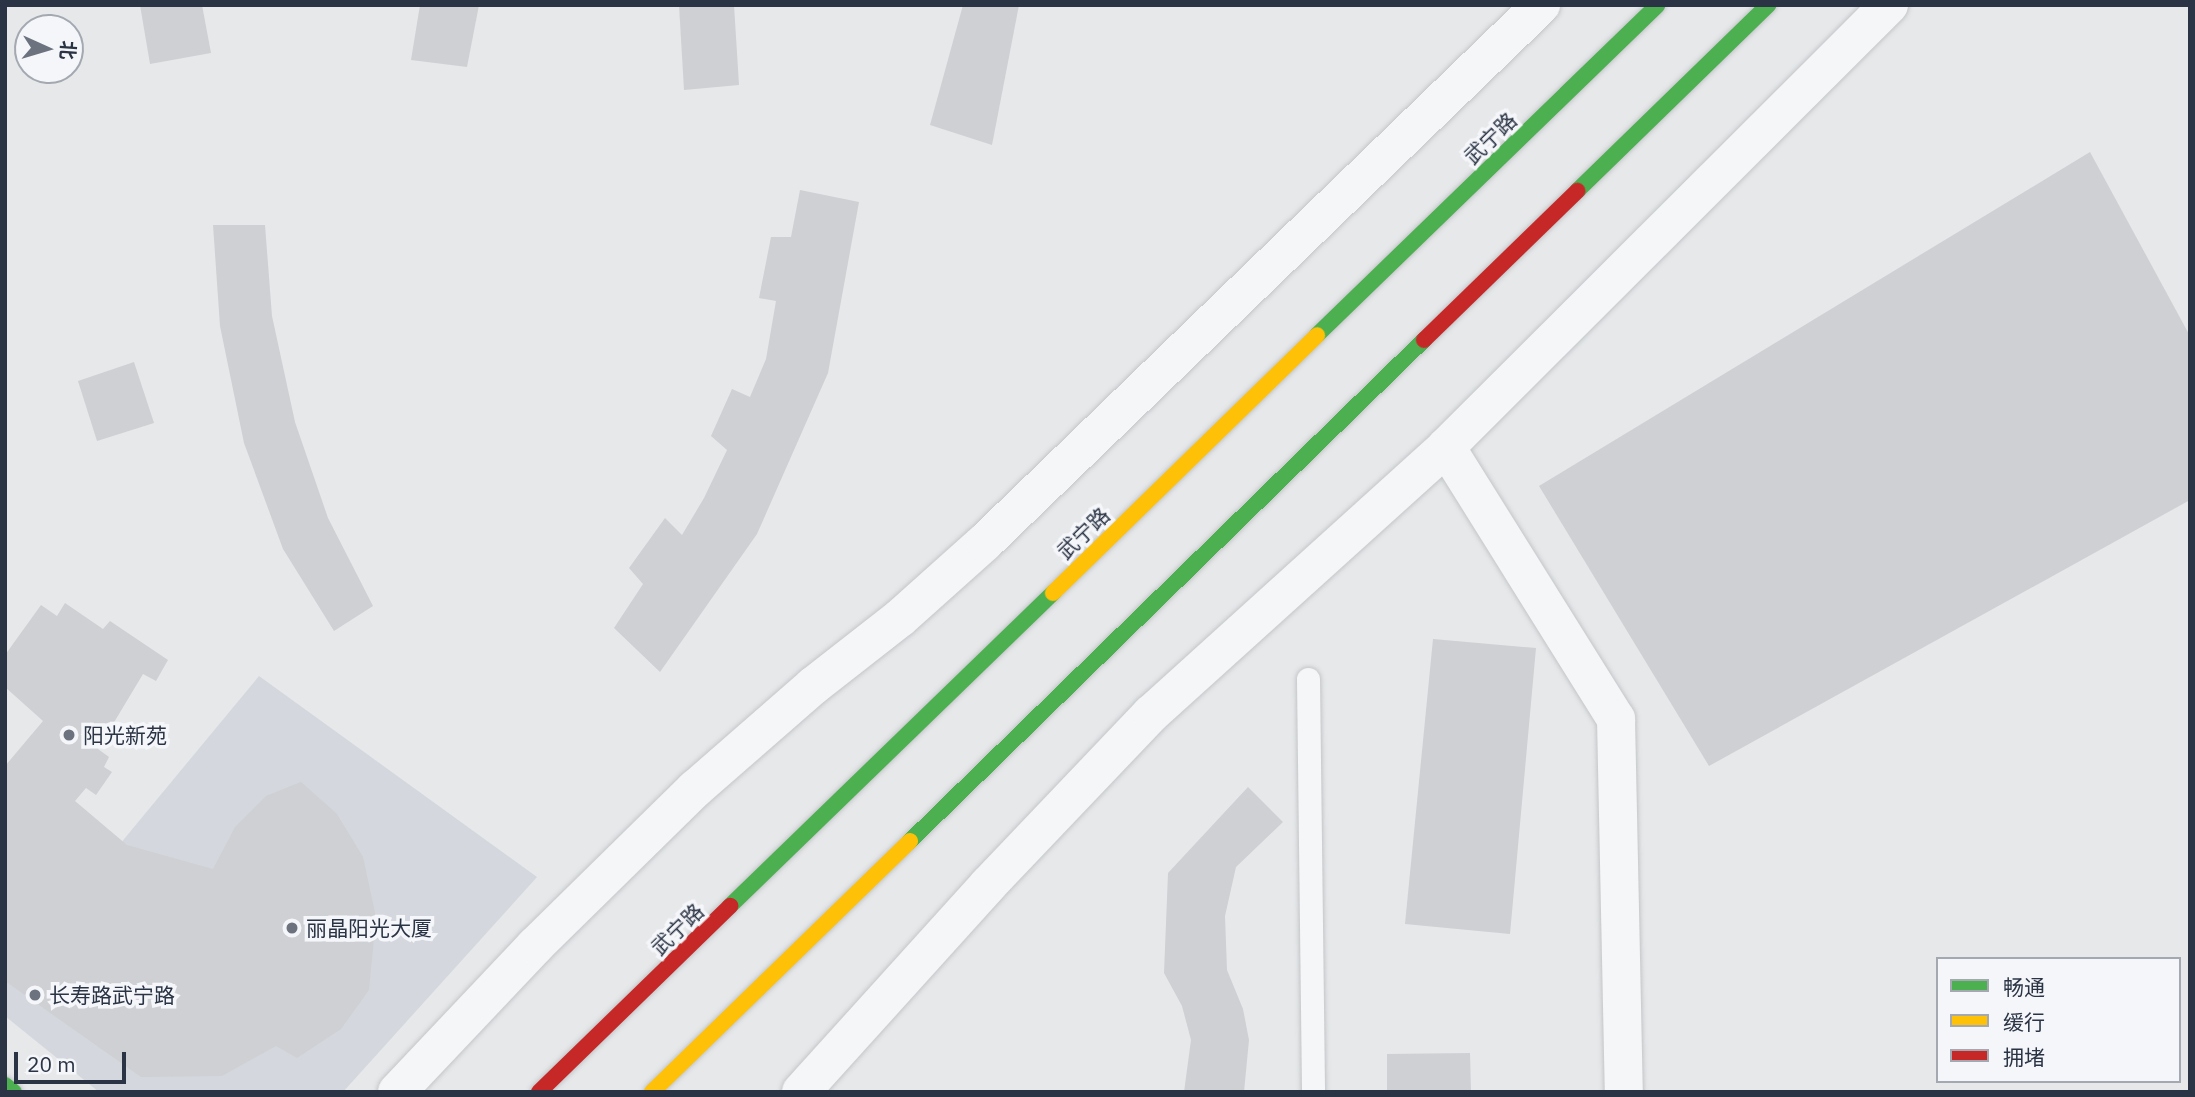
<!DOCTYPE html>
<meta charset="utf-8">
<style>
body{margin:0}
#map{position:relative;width:2195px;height:1097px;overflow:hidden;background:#e6e8ea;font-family:"IBM Plex Sans","Noto Sans SC",sans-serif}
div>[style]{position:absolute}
.built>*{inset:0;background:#d4d7dd}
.building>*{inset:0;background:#ced0d3}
.roads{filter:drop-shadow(0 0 2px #c4c6c8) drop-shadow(0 0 2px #c4c6c8)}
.lane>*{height:23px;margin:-11.5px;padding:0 11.5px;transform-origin:11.5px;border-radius:11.5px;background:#f5f6f7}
.street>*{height:38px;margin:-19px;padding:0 19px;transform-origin:19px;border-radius:19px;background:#f5f6f7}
.fast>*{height:16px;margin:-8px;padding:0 8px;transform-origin:8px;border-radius:8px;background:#4caf50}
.slow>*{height:16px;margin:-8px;padding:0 8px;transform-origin:8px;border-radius:8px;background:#ffc107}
.jam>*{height:16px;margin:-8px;padding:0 8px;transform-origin:8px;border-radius:8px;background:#c62828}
.dots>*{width:19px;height:19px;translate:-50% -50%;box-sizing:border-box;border:4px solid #f4f6f9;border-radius:50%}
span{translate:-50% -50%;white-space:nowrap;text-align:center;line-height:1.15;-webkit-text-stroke:7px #f4f6f9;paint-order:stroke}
.street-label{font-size:21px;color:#2b3445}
.poi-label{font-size:21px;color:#2b3445}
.left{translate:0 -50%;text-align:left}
.frame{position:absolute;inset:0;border:7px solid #2b3445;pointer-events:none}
.legend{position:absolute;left:1936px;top:957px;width:245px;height:126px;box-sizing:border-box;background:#f4f6f9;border:2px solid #a4a8b1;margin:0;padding:9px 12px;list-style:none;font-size:21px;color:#2b3445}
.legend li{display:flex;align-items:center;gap:14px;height:35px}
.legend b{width:35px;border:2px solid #a4a8b1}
.north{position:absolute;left:14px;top:14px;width:70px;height:70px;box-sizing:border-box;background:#f4f6f9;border:2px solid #a4a8b1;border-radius:50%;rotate:94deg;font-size:19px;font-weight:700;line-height:28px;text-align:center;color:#2b3445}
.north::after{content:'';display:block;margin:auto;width:24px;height:32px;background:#6c737f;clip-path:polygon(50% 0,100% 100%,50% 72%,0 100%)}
.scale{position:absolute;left:14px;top:1052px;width:112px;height:32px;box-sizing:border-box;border:4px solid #2b3445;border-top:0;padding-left:9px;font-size:21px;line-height:24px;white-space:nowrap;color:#2b3445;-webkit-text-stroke:5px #f4f6f9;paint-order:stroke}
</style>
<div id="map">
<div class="built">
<i style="clip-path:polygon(259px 676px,537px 877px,343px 1092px,99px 1092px,5px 1016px,5px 983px)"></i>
</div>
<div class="building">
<i style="clip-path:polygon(140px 5px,202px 5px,211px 53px,150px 64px)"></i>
<i style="clip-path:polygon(420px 5px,479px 5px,467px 67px,411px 60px)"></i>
<i style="clip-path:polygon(679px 5px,734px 5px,739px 85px,684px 90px)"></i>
<i style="clip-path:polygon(963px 5px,1019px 5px,992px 145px,930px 125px)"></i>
<i style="clip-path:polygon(2090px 152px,2190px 336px,2190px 500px,1709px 766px,1539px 486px)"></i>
<i style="clip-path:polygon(800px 190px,859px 202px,828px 373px,757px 534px,660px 672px,614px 628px,643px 584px,629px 568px,665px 518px,682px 535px,704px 498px,727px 450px,711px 436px,732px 389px,750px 397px,766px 359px,776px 301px,759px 298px,771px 237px,791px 237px)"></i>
<i style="clip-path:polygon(213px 225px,265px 225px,272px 316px,295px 422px,328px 518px,373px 606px,334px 631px,283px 549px,244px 443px,220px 326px)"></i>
<i style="clip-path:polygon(134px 362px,154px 423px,97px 441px,78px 381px)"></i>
<i style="clip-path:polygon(65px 603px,103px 629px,110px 621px,168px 660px,156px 681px,143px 674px,98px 749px,109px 757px,104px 767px,112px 772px,96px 795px,86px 788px,75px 801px,127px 845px,213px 869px,235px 827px,266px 796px,301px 782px,337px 814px,363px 857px,376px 917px,369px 990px,341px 1029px,297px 1058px,276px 1046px,222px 1076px,141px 1077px,5px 981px,5px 766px,43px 721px,5px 687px,5px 655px,41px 605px,57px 616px)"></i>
<i style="clip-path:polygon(1433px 639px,1536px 648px,1510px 934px,1405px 924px)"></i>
<i style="clip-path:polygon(1248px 787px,1283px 822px,1236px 867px,1225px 916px,1227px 970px,1243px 1009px,1249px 1040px,1244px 1092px,1184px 1092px,1191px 1040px,1182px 1006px,1164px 973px,1168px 873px)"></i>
<i style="clip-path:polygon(1470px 1053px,1471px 1092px,1387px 1092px,1387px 1054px)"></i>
</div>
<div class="roads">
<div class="lane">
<i style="left:1308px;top:679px;width:413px;rotate:89.3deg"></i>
</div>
<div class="street">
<i style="left:1446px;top:447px;width:321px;rotate:58deg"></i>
<i style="left:1616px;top:719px;width:373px;rotate:88.8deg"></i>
<i style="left:397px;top:1092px;width:201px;rotate:-46.6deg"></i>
<i style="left:535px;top:946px;width:224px;rotate:-44.5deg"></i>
<i style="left:695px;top:789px;width:157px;rotate:-41.1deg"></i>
<i style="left:813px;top:686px;width:110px;rotate:-38deg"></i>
<i style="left:900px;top:618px;width:114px;rotate:-41.8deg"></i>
<i style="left:985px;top:542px;width:773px;rotate:-44deg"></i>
<i style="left:801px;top:1092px;width:279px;rotate:-47.9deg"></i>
<i style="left:988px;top:885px;width:236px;rotate:-46.4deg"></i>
<i style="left:1151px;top:714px;width:398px;rotate:-42.1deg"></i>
<i style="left:1446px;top:447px;width:626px;rotate:-44.94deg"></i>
</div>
<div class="fast">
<i style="left:1577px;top:191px;width:267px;rotate:-44.2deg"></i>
<i style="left:1317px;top:335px;width:474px;rotate:-44.1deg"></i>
<i style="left:910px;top:841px;width:718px;rotate:-44.27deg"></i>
<i style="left:730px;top:906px;width:450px;rotate:-44.1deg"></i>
<i style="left:5px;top:1085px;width:11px;rotate:38deg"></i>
</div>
<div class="slow">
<i style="left:1053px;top:593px;width:369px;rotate:-44.3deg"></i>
<i style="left:652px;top:1092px;width:360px;rotate:-44.2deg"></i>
</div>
<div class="jam">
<i style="left:1424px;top:340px;width:214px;rotate:-44.2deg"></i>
<i style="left:539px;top:1092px;width:267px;rotate:-44.2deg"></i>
</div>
</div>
<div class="dots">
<i style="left:69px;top:735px;background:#6c737f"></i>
<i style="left:292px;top:928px;background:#6c737f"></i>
<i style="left:35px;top:995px;background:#6c737f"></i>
</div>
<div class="street-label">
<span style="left:1490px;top:138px;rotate:-44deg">武宁路</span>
<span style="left:1083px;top:533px;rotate:-44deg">武宁路</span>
<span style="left:677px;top:929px;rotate:-44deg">武宁路</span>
</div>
<div class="poi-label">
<span class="left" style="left:83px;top:735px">阳光新苑</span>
<span class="left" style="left:306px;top:928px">丽晶阳光大厦</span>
<span class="left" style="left:49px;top:995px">长寿路武宁路</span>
</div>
<div class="frame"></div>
<ul class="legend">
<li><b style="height:9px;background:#4caf50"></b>畅通</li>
<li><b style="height:9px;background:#ffc107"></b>缓行</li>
<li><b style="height:9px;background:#c62828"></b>拥堵</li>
</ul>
<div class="north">北</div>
<div class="scale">20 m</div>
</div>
